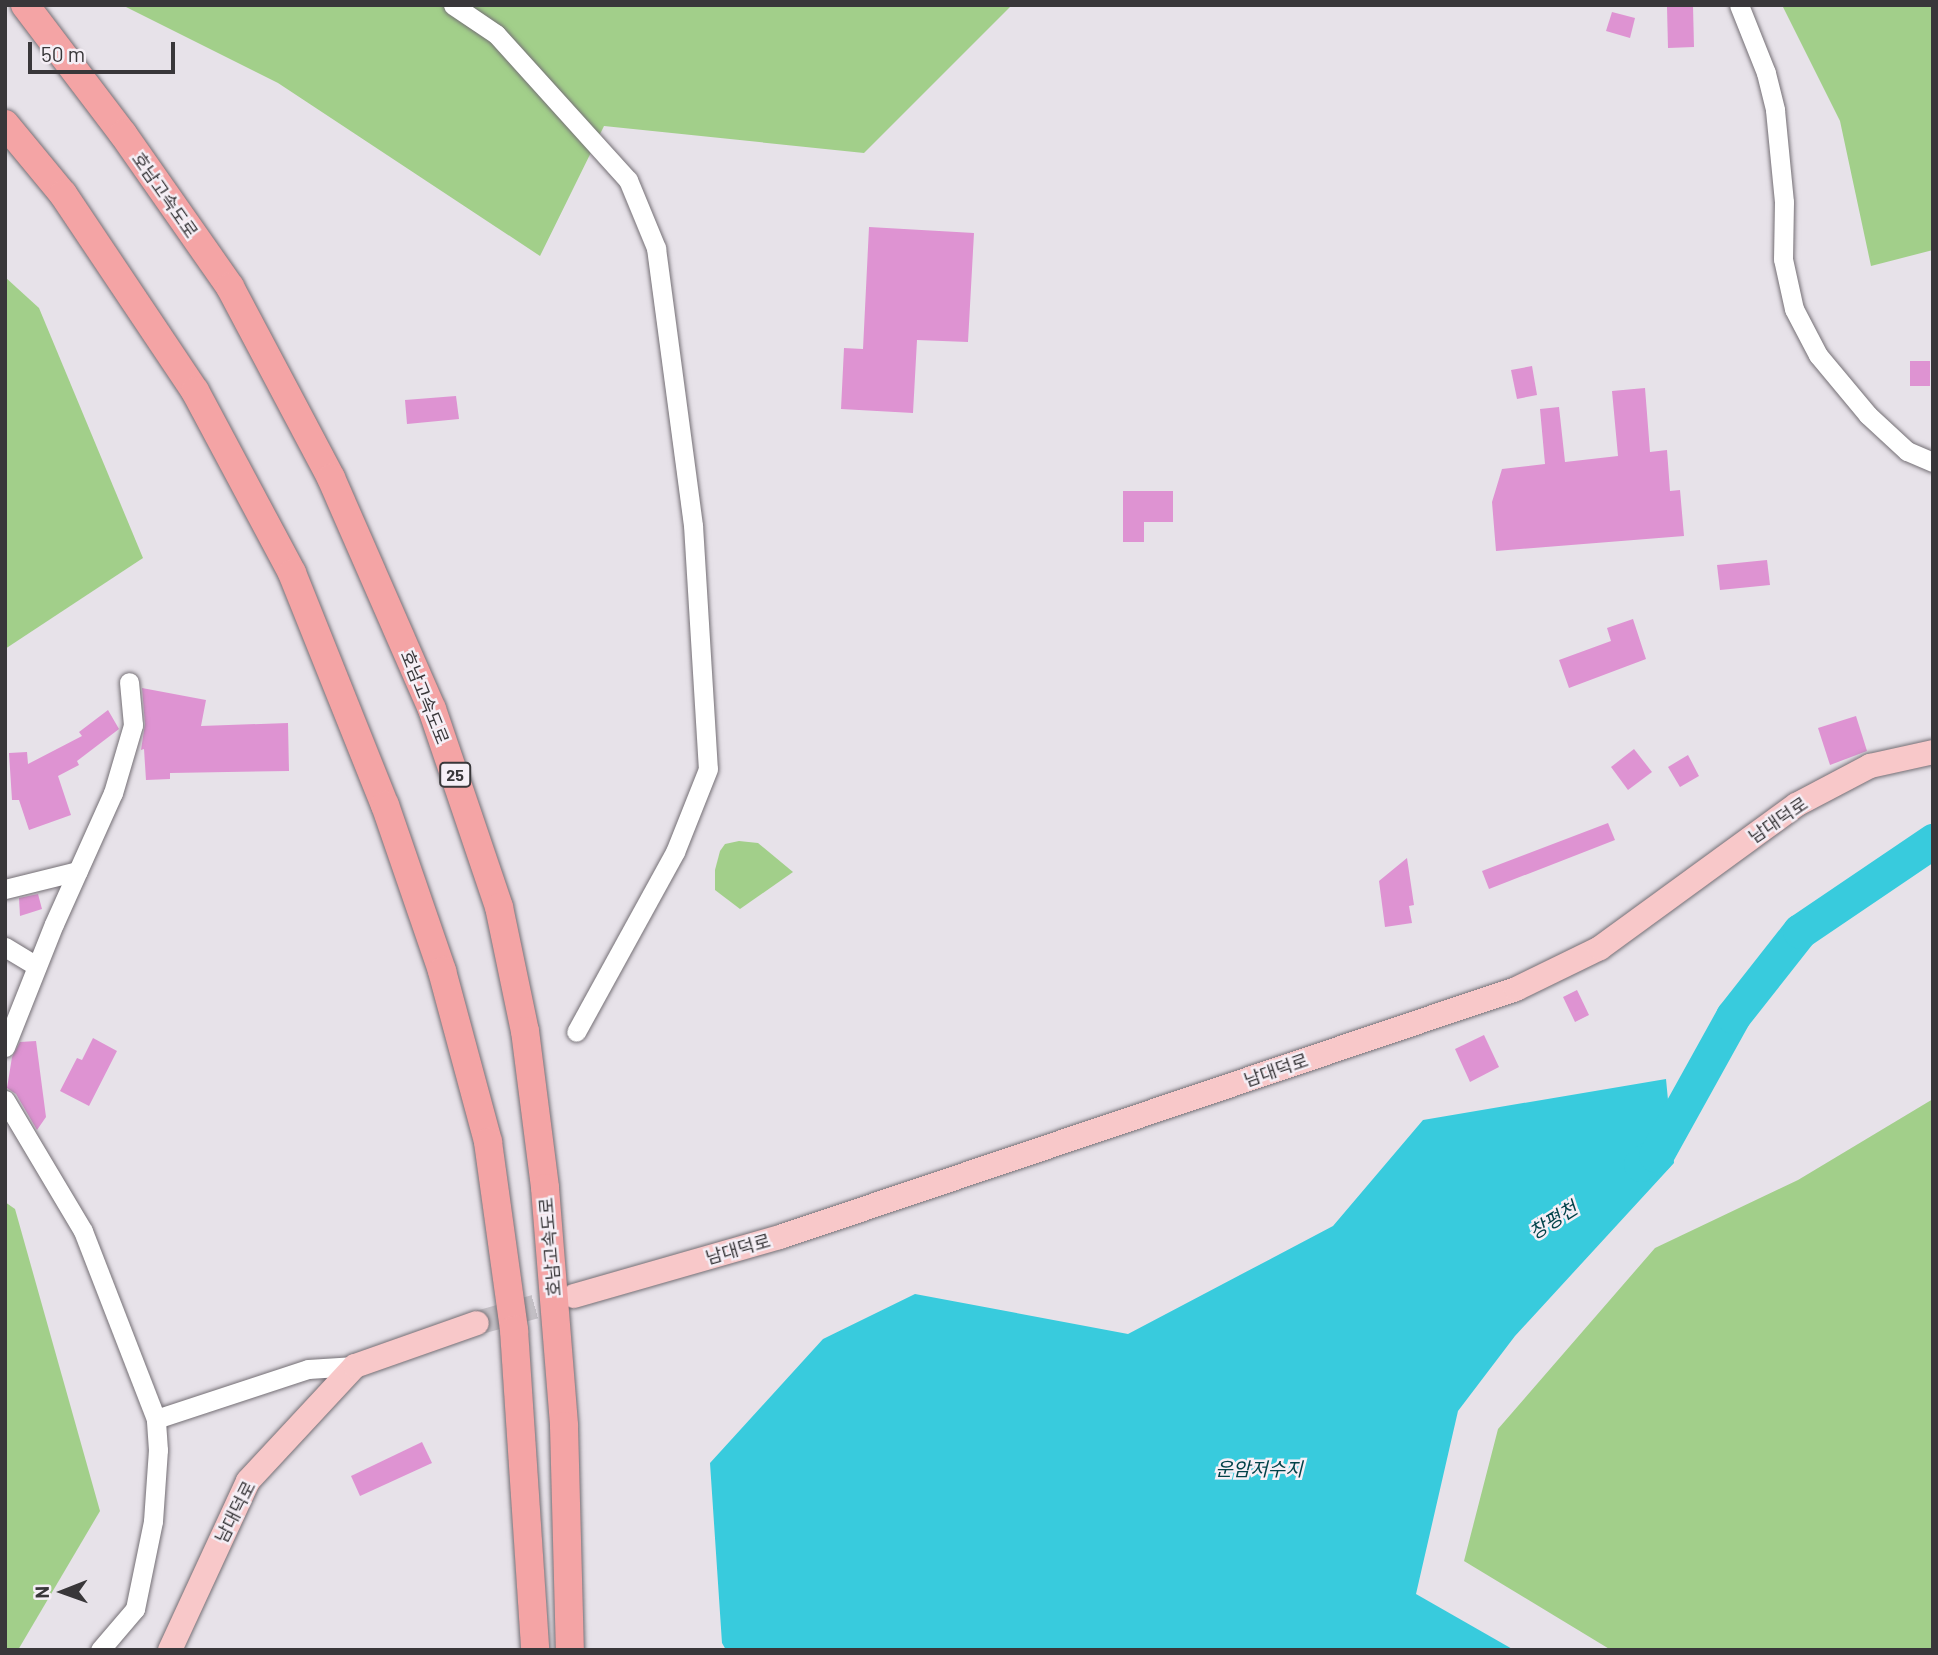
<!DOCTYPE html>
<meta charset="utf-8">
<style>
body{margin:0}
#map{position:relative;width:1938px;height:1655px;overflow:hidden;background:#e7e2e9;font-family:Barlow,"Noto Sans KR",sans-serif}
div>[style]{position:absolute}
.green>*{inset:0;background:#a2cf8a}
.water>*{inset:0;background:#38cbdd}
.river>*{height:35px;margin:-17.5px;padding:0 17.5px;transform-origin:17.5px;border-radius:17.5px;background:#38cbdd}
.building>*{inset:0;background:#de93d2}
.major-tunnel>*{height:24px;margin-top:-12px;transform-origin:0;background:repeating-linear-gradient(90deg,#c4c0c6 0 24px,transparent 0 36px)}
.roads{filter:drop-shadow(0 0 2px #746f75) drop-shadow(0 0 2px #746f75)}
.minor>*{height:19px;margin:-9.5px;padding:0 9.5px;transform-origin:9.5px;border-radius:9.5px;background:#fff}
.major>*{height:24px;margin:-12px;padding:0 12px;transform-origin:12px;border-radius:12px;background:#f8c8c9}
.highway>*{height:28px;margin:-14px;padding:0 14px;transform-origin:14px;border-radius:14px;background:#f4a4a5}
span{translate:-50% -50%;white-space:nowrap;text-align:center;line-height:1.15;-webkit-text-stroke:5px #f5eff6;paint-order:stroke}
.shield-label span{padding:2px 5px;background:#f5eff6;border:2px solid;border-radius:5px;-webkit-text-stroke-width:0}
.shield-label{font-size:16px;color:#39373a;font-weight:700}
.street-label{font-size:18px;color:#39373a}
.water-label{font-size:19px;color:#004249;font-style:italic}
.frame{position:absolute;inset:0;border:7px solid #39373a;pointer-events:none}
.north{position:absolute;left:28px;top:1557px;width:70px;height:70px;-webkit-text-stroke:5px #f5eff6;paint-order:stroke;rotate:269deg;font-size:19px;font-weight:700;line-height:28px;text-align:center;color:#39373a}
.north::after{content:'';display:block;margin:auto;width:24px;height:32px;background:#39373a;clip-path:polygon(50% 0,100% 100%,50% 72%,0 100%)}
.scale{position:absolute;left:28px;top:42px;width:147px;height:32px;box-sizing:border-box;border:4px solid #39373a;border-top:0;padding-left:9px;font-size:21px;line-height:24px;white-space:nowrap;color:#39373a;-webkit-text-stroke:5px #f5eff6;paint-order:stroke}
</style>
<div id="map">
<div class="green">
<i style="clip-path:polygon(122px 5px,1012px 5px,864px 153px,604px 126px,540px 256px,278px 83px)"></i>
<i style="clip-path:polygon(1782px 5px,1933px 5px,1933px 250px,1871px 266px,1840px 121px)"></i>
<i style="clip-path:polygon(5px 277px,39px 308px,143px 558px,5px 649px)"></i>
<i style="clip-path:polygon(739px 841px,758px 843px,793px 872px,740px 909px,715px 890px,715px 870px,720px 851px,725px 844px)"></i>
<i style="clip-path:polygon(1933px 1099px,1933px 1650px,1611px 1650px,1464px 1561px,1498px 1429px,1655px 1248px,1798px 1180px)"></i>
<i style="clip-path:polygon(5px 1202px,15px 1209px,100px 1511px,18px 1650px,5px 1650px)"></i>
</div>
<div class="water">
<i style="clip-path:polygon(1666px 1079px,1674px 1163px,1515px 1336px,1458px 1411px,1416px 1594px,1514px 1650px,726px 1650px,722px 1643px,710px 1463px,823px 1339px,915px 1294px,1128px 1334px,1333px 1226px,1423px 1120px)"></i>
</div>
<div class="river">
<i style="left:1641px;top:1164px;width:17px;rotate:-31deg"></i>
<i style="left:1656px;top:1155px;width:159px;rotate:-61deg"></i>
<i style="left:1733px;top:1016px;width:108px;rotate:-51.8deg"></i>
<i style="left:1800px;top:931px;width:161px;rotate:-34.1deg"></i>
</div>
<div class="building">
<i style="clip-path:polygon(1693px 6px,1694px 47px,1668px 48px,1667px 7px)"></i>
<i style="clip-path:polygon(1612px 12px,1635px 18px,1630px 38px,1606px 31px)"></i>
<i style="clip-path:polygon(869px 227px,974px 233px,968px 342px,917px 340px,913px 413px,841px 409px,844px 348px,863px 349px)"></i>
<i style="clip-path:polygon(1910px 361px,1930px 361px,1930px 386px,1910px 386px)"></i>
<i style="clip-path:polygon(1532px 366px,1537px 395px,1517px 399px,1511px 370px)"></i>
<i style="clip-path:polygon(1645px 388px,1650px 452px,1667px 450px,1670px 491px,1680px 490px,1684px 536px,1496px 551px,1492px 502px,1502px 469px,1545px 464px,1540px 409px,1559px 407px,1565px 462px,1618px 456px,1612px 391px)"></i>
<i style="clip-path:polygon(456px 396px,459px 419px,407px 424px,405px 400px)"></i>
<i style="clip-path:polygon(1123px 491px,1173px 491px,1173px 522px,1144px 522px,1144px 542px,1123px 542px)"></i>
<i style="clip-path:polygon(1767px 560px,1770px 585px,1720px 590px,1717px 565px)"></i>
<i style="clip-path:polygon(1633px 619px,1646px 659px,1569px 688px,1559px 660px,1611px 641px,1607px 628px)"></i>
<i style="clip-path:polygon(142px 688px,206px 700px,201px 726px,288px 723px,289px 771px,170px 773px,170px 779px,146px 780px,144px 749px,141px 750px,145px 724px)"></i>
<i style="clip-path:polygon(108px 710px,119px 729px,77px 761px,79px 765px,58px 776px,71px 815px,29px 830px,19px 800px,12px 800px,9px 753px,27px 752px,28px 764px,82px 736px,79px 732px)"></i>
<i style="clip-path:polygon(1856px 716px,1867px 751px,1830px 765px,1818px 728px)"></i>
<i style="clip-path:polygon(1634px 749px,1652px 772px,1628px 790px,1611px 767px)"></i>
<i style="clip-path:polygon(1688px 755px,1699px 776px,1680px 787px,1668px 767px)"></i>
<i style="clip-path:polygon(1608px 823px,1615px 840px,1489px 889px,1482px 871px)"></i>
<i style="clip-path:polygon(1407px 858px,1414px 905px,1409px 906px,1412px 923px,1385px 927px,1379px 881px)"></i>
<i style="clip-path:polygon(38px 894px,42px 909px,20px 916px,19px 898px)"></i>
<i style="clip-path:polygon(1577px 990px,1589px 1015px,1575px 1022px,1563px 997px)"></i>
<i style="clip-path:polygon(1484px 1035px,1499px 1067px,1470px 1082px,1455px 1049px)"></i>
<i style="clip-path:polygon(93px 1038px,117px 1051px,89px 1106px,60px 1091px,77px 1058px,82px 1060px)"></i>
<i style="clip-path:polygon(36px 1041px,46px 1117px,37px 1130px,16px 1094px,7px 1088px,12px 1057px,20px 1042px)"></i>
<i style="clip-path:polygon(422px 1442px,432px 1463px,360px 1496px,351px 1476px)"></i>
</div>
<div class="major-tunnel">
<i style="left:477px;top:1323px;width:100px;rotate:-15.7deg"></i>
</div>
<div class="roads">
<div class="minor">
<i style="left:453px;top:5px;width:52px;rotate:34deg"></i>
<i style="left:496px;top:34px;width:197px;rotate:47.9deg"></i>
<i style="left:628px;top:180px;width:74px;rotate:67.6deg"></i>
<i style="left:656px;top:248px;width:279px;rotate:82.4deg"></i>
<i style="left:693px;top:525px;width:244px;rotate:86.5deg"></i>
<i style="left:708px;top:769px;width:89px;rotate:111.7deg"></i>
<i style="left:675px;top:852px;width:205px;rotate:118.8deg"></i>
<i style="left:1739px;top:5px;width:73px;rotate:68.3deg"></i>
<i style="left:1766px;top:73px;width:38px;rotate:76deg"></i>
<i style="left:1775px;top:110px;width:92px;rotate:84.4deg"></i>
<i style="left:1784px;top:202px;width:57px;rotate:91deg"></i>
<i style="left:1783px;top:259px;width:51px;rotate:77.6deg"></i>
<i style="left:1794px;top:309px;width:52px;rotate:62.4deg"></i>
<i style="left:1818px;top:355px;width:78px;rotate:50.2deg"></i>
<i style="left:1868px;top:415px;width:53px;rotate:42.7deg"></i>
<i style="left:1907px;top:451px;width:28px;rotate:23deg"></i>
<i style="left:5px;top:889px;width:75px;rotate:-13.9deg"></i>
<i style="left:5px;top:947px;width:37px;rotate:31deg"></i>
<i style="left:5px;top:1047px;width:132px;rotate:-68.3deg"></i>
<i style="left:54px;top:924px;width:144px;rotate:-65.8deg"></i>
<i style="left:113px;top:793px;width:71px;rotate:-73.6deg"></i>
<i style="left:133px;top:725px;width:43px;rotate:-95.3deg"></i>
<i style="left:5px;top:1100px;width:152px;rotate:59.2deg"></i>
<i style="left:83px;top:1231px;width:202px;rotate:68.8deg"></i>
<i style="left:100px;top:1650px;width:54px;rotate:-49.5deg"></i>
<i style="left:135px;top:1609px;width:90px;rotate:-78.4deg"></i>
<i style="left:153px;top:1521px;width:71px;rotate:-86deg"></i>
<i style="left:158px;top:1450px;width:31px;rotate:-94deg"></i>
<i style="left:156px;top:1419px;width:160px;rotate:-18.2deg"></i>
<i style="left:308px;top:1369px;width:47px;rotate:-3.7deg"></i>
</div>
<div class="major">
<i style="left:574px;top:1296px;width:214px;rotate:-16deg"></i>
<i style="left:780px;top:1237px;width:777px;rotate:-18.62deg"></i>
<i style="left:1516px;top:989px;width:93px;rotate:-26deg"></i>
<i style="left:1600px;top:948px;width:243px;rotate:-36.1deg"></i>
<i style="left:1796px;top:805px;width:84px;rotate:-27.8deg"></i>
<i style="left:1870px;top:766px;width:65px;rotate:-12.5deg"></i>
<i style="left:170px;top:1650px;width:186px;rotate:-65.2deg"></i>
<i style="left:248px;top:1481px;width:157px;rotate:-47.1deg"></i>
<i style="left:355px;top:1366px;width:129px;rotate:-19.4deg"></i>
</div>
<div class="highway">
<i style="left:25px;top:5px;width:162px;rotate:52.8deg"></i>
<i style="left:123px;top:134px;width:187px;rotate:55deg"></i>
<i style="left:230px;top:287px;width:216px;rotate:62.1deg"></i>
<i style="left:331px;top:478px;width:252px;rotate:66.4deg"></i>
<i style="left:432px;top:709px;width:209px;rotate:71.3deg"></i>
<i style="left:499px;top:907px;width:127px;rotate:78.2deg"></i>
<i style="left:525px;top:1031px;width:158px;rotate:82.7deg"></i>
<i style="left:545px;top:1188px;width:239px;rotate:85.4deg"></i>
<i style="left:564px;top:1426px;width:224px;rotate:88.5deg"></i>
<i style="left:5px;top:124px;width:91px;rotate:50.4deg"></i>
<i style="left:63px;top:194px;width:237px;rotate:56.2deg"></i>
<i style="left:195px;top:391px;width:206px;rotate:61.9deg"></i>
<i style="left:292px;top:573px;width:250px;rotate:68.2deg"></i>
<i style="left:385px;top:805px;width:176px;rotate:71deg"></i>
<i style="left:442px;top:971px;width:177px;rotate:74.9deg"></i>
<i style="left:488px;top:1142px;width:190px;rotate:82.1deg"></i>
<i style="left:514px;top:1330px;width:321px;rotate:86.2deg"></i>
</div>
</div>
<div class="shield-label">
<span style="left:455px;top:775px">25</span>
</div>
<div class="street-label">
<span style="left:165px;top:195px;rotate:55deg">호남고속도로</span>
<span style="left:425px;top:697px;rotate:68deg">호남고속도로</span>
<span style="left:1778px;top:820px;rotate:-34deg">남대덕로</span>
<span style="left:1276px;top:1070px;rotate:-19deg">남대덕로</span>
<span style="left:550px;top:1247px;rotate:-95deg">호남고속도로</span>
<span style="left:738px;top:1249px;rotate:-16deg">남대덕로</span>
<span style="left:235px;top:1512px;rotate:-63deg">남대덕로</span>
</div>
<div class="water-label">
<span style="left:1553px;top:1220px;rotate:-32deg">창평천</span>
<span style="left:1259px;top:1469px">운암저수지</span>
</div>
<div class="frame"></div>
<div class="north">N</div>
<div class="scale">50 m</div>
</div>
